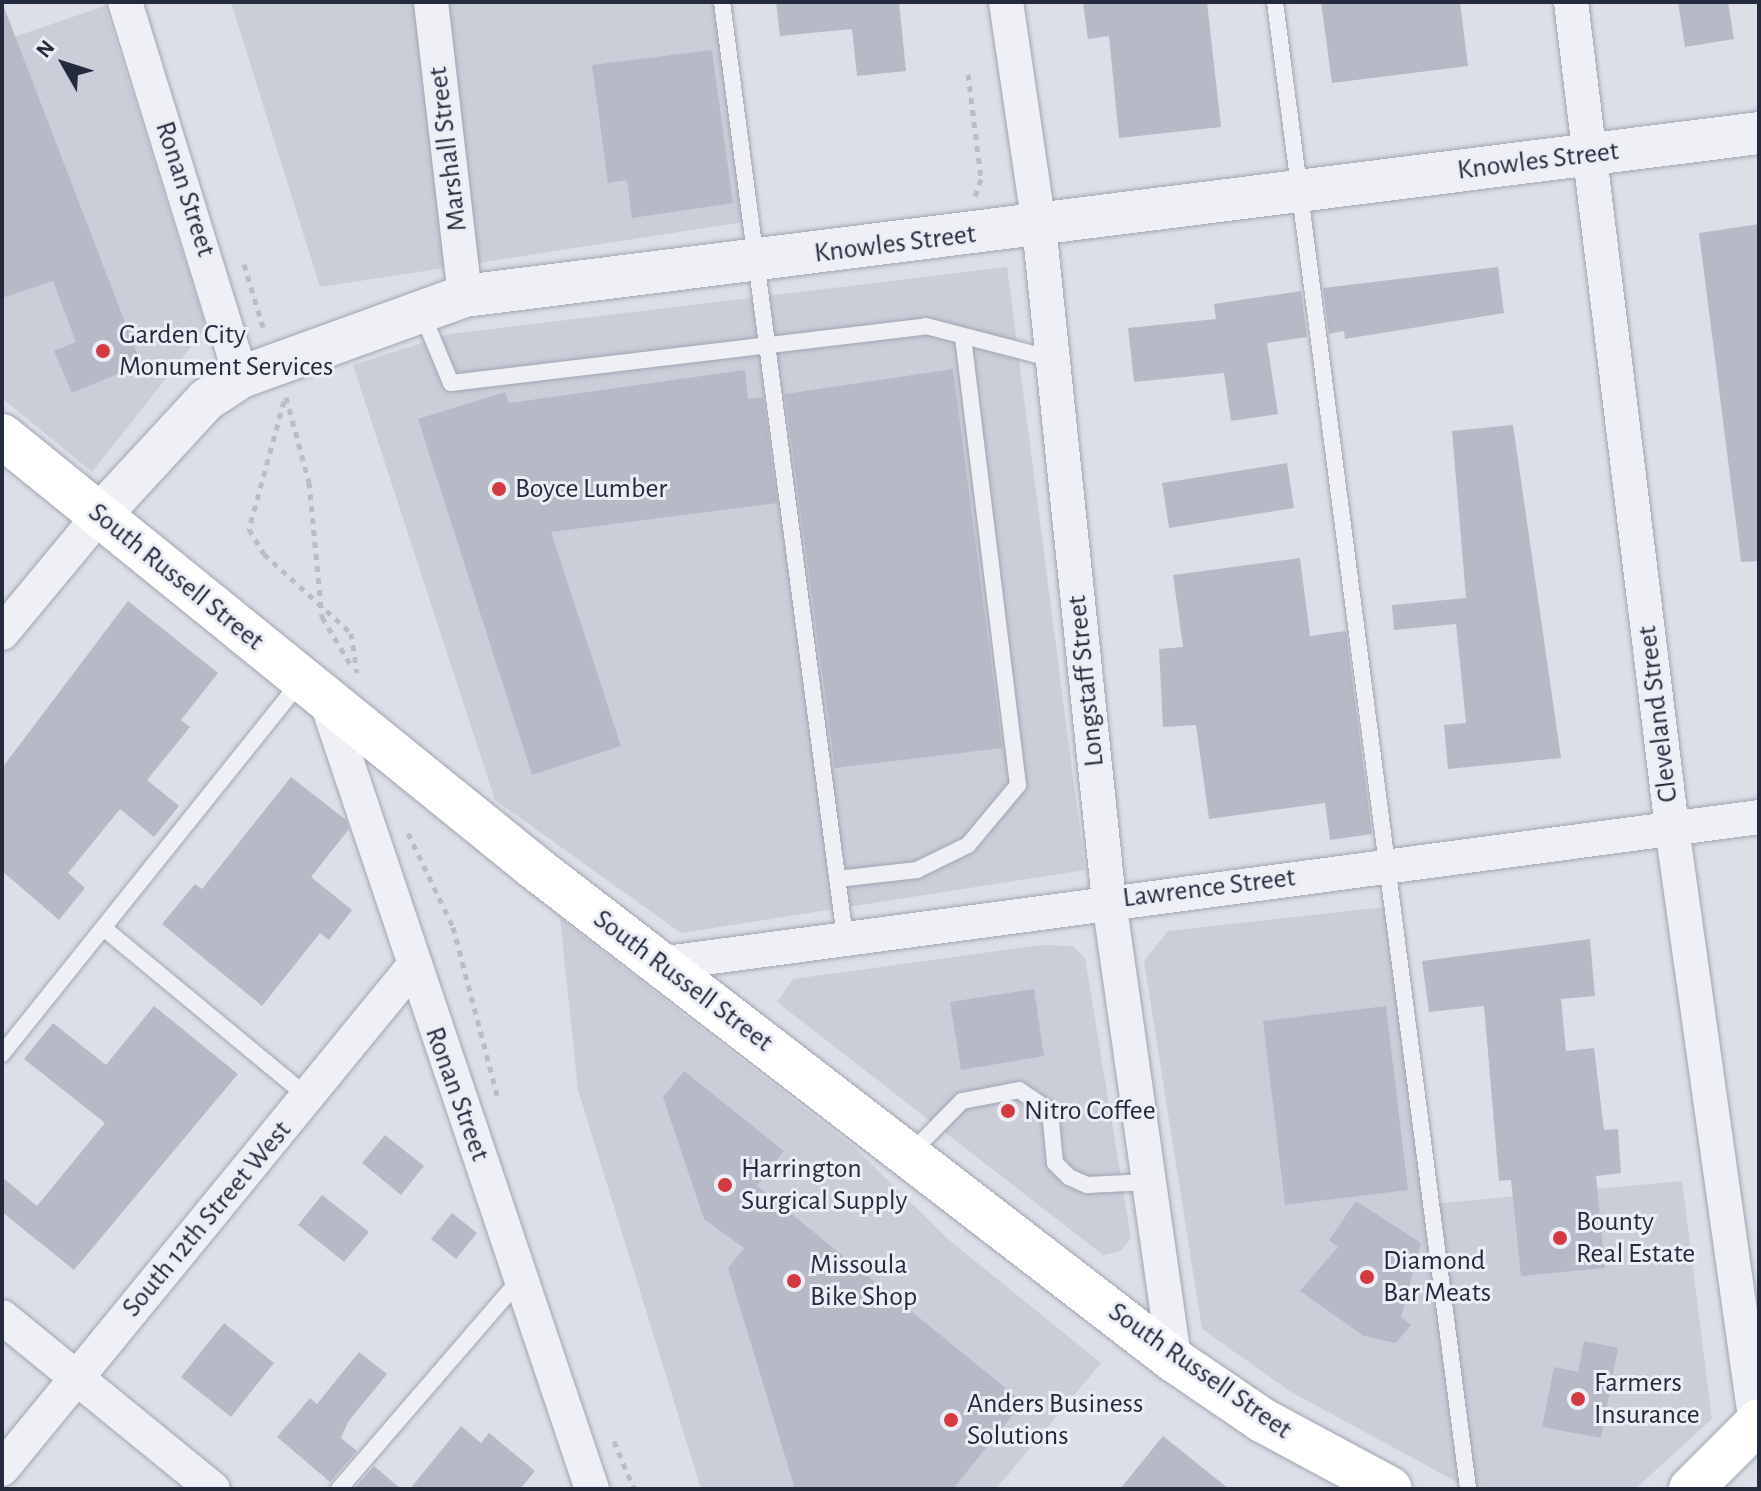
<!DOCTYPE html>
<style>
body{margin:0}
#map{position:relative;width:1761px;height:1491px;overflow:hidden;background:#dcdfe7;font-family:"Alegreya Sans",sans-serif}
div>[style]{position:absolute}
.built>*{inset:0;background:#caced9}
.building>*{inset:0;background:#b6bac7}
.path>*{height:5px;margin-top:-2.5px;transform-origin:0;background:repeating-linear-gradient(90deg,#babdc5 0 6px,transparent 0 12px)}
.roads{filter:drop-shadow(0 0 2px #a1a5b1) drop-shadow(0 0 2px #a1a5b1)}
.service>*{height:16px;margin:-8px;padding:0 8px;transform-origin:8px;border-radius:8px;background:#eff0f5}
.minor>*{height:34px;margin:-17px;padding:0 17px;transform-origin:17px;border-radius:17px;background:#eff0f5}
.tertiary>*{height:42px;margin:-21px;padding:0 21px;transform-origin:21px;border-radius:21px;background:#eff0f5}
.secondary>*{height:44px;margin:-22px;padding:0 22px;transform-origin:22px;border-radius:22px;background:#fff}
.dots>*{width:22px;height:22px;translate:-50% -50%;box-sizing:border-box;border:4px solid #ebeef5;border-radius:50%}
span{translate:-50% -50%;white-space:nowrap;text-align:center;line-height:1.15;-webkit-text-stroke:6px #ebeef5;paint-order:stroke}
.street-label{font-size:28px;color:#252b3e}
.poi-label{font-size:28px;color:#252b3e}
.left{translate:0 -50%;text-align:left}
.frame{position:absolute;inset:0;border:4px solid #252b3e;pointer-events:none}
.north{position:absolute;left:24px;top:24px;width:80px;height:80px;-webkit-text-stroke:6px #ebeef5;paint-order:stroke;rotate:309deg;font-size:22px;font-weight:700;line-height:32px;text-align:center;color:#252b3e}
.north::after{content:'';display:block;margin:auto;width:28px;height:36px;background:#252b3e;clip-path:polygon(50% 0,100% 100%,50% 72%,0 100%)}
</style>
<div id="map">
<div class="built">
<i style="clip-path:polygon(231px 2px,722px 2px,751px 221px,320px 287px)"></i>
<i style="clip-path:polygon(105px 6px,206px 328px,92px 472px,2px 398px,2px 41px)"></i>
<i style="clip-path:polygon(1007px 267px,1085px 870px,681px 933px,495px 800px,353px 365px,450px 334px)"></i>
<i style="clip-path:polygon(1394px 906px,1432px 1204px,1682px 1181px,1712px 1419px,1635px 1489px,1470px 1489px,1291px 1392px,1202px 1329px,1144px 961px,1168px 931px)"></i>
<i style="clip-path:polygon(560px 918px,854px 1147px,949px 1240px,1101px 1363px,996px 1489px,701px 1489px,578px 1090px)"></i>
<i style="clip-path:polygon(1041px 945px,1072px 946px,1085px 958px,1131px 1238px,1121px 1251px,1103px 1255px,777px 1002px,793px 979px)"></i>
</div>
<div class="building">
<i style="clip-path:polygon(2px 2px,141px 364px,72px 393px,54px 351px,76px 342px,53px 281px,2px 298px)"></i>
<i style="clip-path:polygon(776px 2px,899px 2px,906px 71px,857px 76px,852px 29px,780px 36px)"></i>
<i style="clip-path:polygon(1083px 2px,1207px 2px,1221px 127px,1119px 138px,1109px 36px,1088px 39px)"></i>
<i style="clip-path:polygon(1321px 2px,1460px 2px,1468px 66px,1332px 83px)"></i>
<i style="clip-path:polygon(1678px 2px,1728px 2px,1734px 39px,1685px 47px)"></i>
<i style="clip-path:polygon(712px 50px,733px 203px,632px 218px,627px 180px,608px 183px,592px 65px)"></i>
<i style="clip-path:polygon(1759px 224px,1759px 561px,1741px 562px,1699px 233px)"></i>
<i style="clip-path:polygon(1498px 267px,1504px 313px,1345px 339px,1344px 331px,1329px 334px,1323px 288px)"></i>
<i style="clip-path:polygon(1301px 291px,1307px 337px,1267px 343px,1278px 414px,1231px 421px,1224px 373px,1134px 382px,1128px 328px,1216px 319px,1214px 304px)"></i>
<i style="clip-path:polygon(953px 369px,1002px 748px,835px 768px,785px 394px)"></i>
<i style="clip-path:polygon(745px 370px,748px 399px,763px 397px,777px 503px,551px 532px,621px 746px,532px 775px,418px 419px,505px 392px,509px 403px)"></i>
<i style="clip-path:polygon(1513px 425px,1561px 758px,1448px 769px,1444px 725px,1466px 723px,1456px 624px,1394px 630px,1392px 605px,1466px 598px,1452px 431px)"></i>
<i style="clip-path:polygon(1287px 463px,1294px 508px,1169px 528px,1162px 483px)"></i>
<i style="clip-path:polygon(1300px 558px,1310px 636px,1346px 631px,1372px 834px,1330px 840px,1325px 803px,1209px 819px,1196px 725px,1163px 727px,1159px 649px,1183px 647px,1173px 575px)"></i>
<i style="clip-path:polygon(128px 601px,218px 673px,181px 720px,190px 727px,147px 780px,179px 806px,154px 837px,120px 809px,68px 873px,85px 888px,59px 920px,2px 871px,2px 768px)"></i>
<i style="clip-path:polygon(291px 777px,346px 820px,349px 829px,311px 877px,352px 910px,329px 940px,320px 933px,262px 1006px,162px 924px,195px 884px,202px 889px)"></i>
<i style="clip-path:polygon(1590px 939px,1595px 996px,1561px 999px,1566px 1051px,1594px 1048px,1604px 1130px,1618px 1129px,1621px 1173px,1596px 1176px,1605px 1268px,1521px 1276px,1511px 1180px,1499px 1181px,1484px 1006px,1429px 1012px,1422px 961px)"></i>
<i style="clip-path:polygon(1034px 989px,1044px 1056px,961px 1070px,950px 1002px)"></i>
<i style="clip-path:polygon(154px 1006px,238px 1074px,74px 1270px,2px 1212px,2px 1177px,37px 1206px,105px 1123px,24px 1059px,53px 1023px,106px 1065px)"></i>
<i style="clip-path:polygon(1386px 1006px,1408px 1190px,1285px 1205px,1263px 1021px)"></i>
<i style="clip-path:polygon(684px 1071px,784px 1151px,757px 1186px,1023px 1402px,953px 1489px,795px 1489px,728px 1268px,744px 1248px,704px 1219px,663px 1097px)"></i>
<i style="clip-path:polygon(385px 1135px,424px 1166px,401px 1195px,362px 1163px)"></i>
<i style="clip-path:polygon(322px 1195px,369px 1232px,344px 1262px,298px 1225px)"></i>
<i style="clip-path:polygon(1356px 1201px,1421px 1243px,1401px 1317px,1411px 1325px,1396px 1343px,1364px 1336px,1300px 1291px,1338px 1247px,1329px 1240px)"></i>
<i style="clip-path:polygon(452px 1213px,477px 1233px,456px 1259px,431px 1239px)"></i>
<i style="clip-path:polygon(224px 1323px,274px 1363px,231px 1417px,181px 1377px)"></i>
<i style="clip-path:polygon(1584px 1341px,1618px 1348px,1601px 1438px,1542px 1427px,1554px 1367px,1578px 1372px)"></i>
<i style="clip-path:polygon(359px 1352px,387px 1374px,348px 1422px,341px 1438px,357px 1451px,330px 1482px,277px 1437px,310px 1398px,317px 1404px)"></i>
<i style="clip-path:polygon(461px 1426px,481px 1443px,489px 1433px,535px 1471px,520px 1489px,410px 1489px)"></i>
<i style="clip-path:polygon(1163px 1436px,1229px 1489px,1120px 1489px)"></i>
<i style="clip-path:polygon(374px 1466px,401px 1489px,354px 1489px)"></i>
</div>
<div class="path">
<i style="left:968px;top:74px;width:106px;rotate:82.9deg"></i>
<i style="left:981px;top:179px;width:18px;rotate:109deg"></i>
<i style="left:244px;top:264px;width:66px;rotate:73.2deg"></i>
<i style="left:286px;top:397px;width:88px;rotate:74.9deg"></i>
<i style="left:309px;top:482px;width:136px;rotate:84.5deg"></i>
<i style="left:322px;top:617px;width:58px;rotate:59deg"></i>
<i style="left:284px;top:401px;width:133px;rotate:105.3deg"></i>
<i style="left:249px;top:529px;width:29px;rotate:59deg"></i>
<i style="left:264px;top:554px;width:118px;rotate:42.2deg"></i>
<i style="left:351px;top:633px;width:40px;rotate:81.5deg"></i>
<i style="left:408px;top:833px;width:104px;rotate:64.4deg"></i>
<i style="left:453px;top:927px;width:177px;rotate:75.3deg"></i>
<i style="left:614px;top:1441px;width:52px;rotate:67.4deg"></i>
</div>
<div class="roads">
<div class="service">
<i style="left:722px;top:2px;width:944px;rotate:82.51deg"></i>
<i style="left:1275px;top:2px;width:1499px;rotate:82.6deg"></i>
<i style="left:421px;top:311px;width:78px;rotate:67.4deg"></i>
<i style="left:451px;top:383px;width:478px;rotate:-6.8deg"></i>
<i style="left:926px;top:326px;width:131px;rotate:14.6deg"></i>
<i style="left:837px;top:879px;width:81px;rotate:-6.4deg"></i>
<i style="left:917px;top:870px;width:57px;rotate:-26.1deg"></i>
<i style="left:968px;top:845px;width:78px;rotate:-50.2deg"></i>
<i style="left:1018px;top:785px;width:452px;rotate:-97deg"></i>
<i style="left:106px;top:930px;width:262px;rotate:39.6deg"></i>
<i style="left:2px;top:1054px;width:478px;rotate:-51.3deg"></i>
<i style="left:912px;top:1152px;width:71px;rotate:-45.6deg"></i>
<i style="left:962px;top:1101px;width:58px;rotate:-10.9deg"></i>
<i style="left:1019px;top:1090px;width:37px;rotate:34deg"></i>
<i style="left:1050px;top:1111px;width:52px;rotate:84.5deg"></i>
<i style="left:1055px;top:1163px;width:20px;rotate:45deg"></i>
<i style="left:1069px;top:1177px;width:20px;rotate:24deg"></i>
<i style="left:1087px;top:1185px;width:62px;rotate:-2.8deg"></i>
<i style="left:339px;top:1489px;width:280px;rotate:-49.2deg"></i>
</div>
<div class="minor">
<i style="left:125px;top:2px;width:393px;rotate:72.8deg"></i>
<i style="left:431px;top:2px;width:296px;rotate:83.4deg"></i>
<i style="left:1006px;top:2px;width:226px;rotate:81.6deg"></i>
<i style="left:1039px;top:226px;width:679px;rotate:84.08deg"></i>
<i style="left:1109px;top:901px;width:464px;rotate:81.9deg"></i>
<i style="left:1571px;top:2px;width:832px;rotate:83.03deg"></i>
<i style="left:1672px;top:828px;width:603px;rotate:81.99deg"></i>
<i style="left:2px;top:633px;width:152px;rotate:-50.3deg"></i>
<i style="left:325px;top:697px;width:836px;rotate:71.37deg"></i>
<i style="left:659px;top:964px;width:1110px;rotate:-7.61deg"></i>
<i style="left:2px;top:1317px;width:272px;rotate:39.2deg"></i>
<i style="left:2px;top:1469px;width:647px;rotate:-50.7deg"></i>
</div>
<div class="tertiary">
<i style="left:99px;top:516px;width:158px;rotate:-47.3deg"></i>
<i style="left:206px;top:400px;width:42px;rotate:-33.3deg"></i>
<i style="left:241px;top:377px;width:238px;rotate:-19.9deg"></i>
<i style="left:465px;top:296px;width:1304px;rotate:-7.18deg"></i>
</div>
<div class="secondary">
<i style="left:2px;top:436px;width:685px;rotate:39.01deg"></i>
<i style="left:534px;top:867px;width:808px;rotate:37.61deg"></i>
<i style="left:1174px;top:1360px;width:107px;rotate:34.3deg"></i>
<i style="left:1262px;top:1420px;width:145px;rotate:28.3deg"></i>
<i style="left:1691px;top:1489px;width:96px;rotate:-45deg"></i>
</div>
</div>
<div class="dots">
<i style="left:103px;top:351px;background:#d33a41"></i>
<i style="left:499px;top:489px;background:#d33a41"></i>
<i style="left:1008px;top:1111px;background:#d33a41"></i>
<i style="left:725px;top:1185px;background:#d33a41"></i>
<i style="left:1560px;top:1238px;background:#d33a41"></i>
<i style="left:1367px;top:1277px;background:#d33a41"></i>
<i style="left:794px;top:1281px;background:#d33a41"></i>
<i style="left:1578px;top:1399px;background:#d33a41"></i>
<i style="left:951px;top:1420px;background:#d33a41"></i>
</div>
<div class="street-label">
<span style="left:448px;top:149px;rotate:-97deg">Marshall Street</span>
<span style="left:1538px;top:161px;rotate:-7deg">Knowles Street</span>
<span style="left:185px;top:189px;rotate:72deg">Ronan Street</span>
<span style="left:895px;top:244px;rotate:-7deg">Knowles Street</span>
<span style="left:176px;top:577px;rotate:39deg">South Russell Street</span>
<span style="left:1086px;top:681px;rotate:-96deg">Longstaff Street</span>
<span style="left:1658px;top:714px;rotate:-97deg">Cleveland Street</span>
<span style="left:1209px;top:888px;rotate:-7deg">Lawrence Street</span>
<span style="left:683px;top:981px;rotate:37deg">South Russell Street</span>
<span style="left:457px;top:1094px;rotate:70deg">Ronan Street</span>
<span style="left:207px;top:1219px;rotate:-50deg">South 12th Street West</span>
<span style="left:1200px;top:1371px;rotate:35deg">South Russell Street</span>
</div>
<div class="poi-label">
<span class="left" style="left:119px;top:351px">Garden City<br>Monument Services</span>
<span class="left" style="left:515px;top:489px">Boyce Lumber</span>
<span class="left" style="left:1024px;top:1111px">Nitro Coffee</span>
<span class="left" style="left:741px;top:1185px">Harrington<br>Surgical Supply</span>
<span class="left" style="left:1576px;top:1238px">Bounty<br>Real Estate</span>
<span class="left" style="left:1383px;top:1277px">Diamond<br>Bar Meats</span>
<span class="left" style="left:810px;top:1281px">Missoula<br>Bike Shop</span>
<span class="left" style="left:1594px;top:1399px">Farmers<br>Insurance</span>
<span class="left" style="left:967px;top:1420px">Anders Business<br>Solutions</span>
</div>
<div class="frame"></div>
<div class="north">N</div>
</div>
